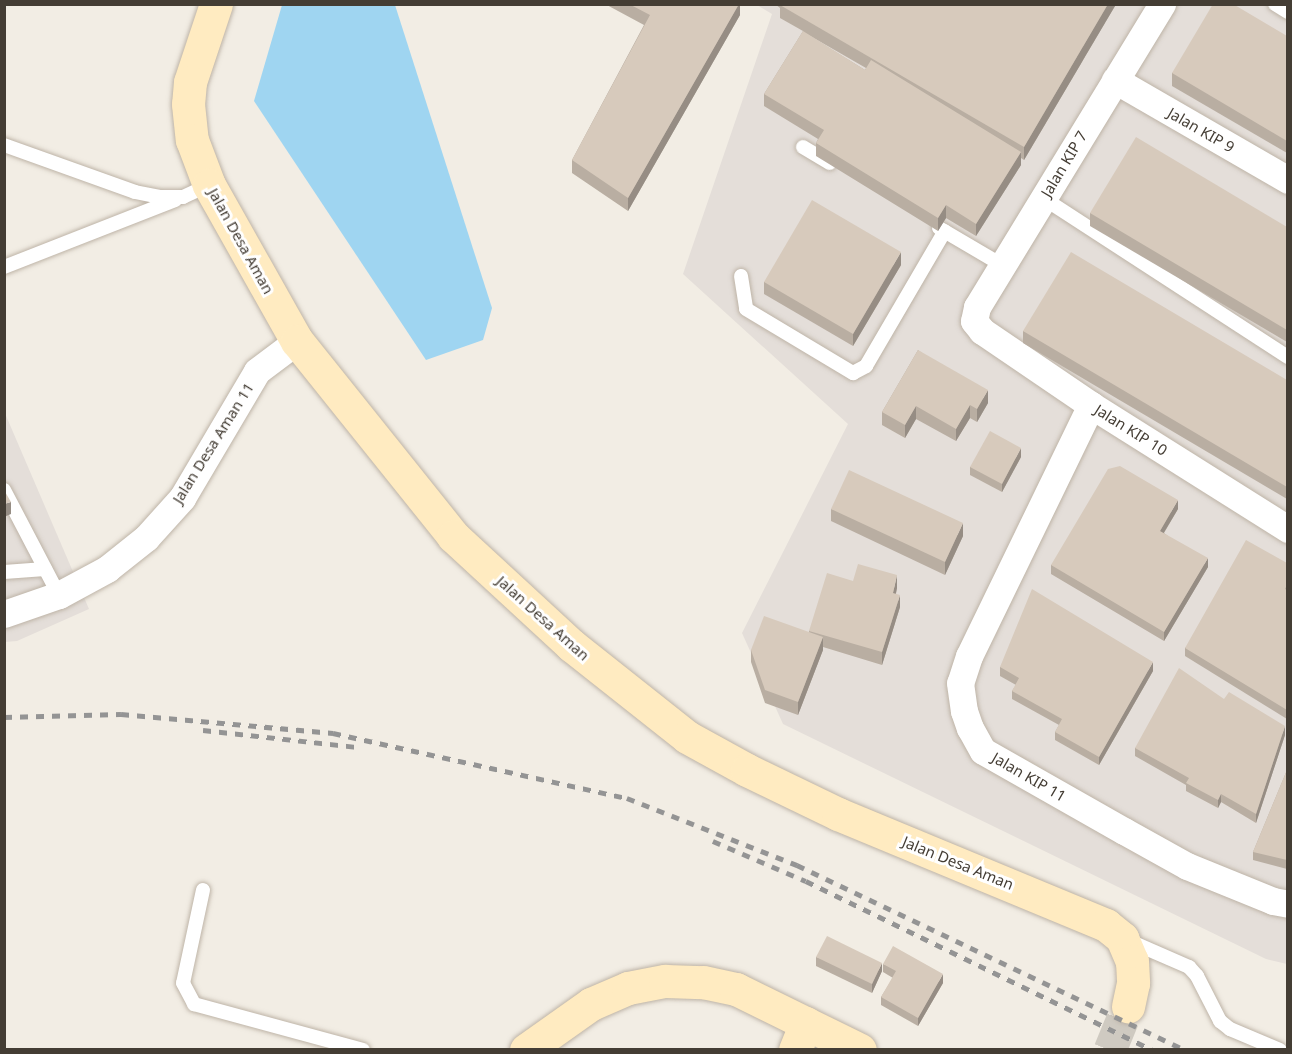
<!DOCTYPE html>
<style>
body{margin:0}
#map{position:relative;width:1292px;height:1054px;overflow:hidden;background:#f2ede4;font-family:"Noto Sans",sans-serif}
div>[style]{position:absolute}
.industrial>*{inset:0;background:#e4ded9}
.water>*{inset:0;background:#9fd5f1}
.secondary-tunnel>*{height:33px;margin-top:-16.5px;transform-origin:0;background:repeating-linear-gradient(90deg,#cfcac1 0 33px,transparent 0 49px)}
.roads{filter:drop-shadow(0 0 2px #beb4a7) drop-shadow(0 0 2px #beb4a7)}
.lane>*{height:14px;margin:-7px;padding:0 7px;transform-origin:7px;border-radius:7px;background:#fff}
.street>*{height:27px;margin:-13.5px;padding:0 13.5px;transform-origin:13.5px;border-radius:13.5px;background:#fff}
.secondary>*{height:33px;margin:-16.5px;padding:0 16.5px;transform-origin:16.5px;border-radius:16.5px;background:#ffebc1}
.rail>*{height:4.5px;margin-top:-2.25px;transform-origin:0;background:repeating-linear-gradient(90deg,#949494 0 8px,transparent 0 16px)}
.wall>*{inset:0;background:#b9aea2}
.shaded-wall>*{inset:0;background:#968d84}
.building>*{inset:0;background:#d7cabc}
span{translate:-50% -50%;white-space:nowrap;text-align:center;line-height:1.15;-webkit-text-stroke:6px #fff;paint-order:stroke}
.street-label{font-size:15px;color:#443d34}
.frame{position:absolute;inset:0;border:6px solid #443d34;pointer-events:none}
</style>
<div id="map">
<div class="industrial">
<i style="clip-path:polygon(757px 5px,1287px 5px,1287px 964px,1266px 959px,783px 724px,742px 633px,848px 424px,683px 274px,772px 14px)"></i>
<i style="clip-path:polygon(4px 411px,89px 609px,17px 641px,5px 642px)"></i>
</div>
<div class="water">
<i style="clip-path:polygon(282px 5px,395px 5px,492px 308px,483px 340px,426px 360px,254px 101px)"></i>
</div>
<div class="secondary-tunnel">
<i style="left:1110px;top:1050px;width:48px;rotate:-67.8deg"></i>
</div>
<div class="roads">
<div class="lane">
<i style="left:1275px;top:4px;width:15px;rotate:32deg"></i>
<i style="left:4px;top:145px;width:139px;rotate:19.7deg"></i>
<i style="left:135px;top:192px;width:25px;rotate:11deg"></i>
<i style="left:160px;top:197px;width:23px"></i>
<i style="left:183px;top:197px;width:29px;rotate:-25deg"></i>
<i style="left:803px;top:147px;width:31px;rotate:31deg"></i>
<i style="left:1043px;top:198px;width:292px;rotate:33deg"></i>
<i style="left:939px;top:228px;width:73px;rotate:30.4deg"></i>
<i style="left:4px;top:267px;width:184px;rotate:-21.4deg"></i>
<i style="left:741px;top:276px;width:33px;rotate:81deg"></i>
<i style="left:746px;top:309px;width:125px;rotate:30.9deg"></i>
<i style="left:853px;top:373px;width:15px;rotate:-28deg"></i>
<i style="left:866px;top:366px;width:156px;rotate:-59.7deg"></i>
<i style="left:4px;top:490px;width:119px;rotate:62.4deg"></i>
<i style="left:4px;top:572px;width:41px;rotate:-4.2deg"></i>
<i style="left:203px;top:890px;width:95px;rotate:102.1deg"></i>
<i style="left:183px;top:983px;width:24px;rotate:62deg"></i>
<i style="left:194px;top:1004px;width:175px;rotate:15.2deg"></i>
<i style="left:1127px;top:940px;width:68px;rotate:23.5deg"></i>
<i style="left:1189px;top:967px;width:12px;rotate:48deg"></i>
<i style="left:1197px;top:976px;width:51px;rotate:62.9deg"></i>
<i style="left:1220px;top:1021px;width:13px;rotate:39deg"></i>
<i style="left:1230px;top:1029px;width:54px;rotate:22.8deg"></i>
</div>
<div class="street">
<i style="left:1162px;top:4px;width:355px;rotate:121.4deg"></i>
<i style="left:977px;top:307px;width:14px;rotate:102deg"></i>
<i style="left:974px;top:321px;width:13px;rotate:51deg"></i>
<i style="left:982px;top:331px;width:132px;rotate:34.2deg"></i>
<i style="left:1091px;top:405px;width:233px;rotate:32.2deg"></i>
<i style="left:1115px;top:80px;width:200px;rotate:30deg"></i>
<i style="left:1091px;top:405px;width:279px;rotate:115.9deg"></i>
<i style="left:969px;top:656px;width:28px;rotate:108deg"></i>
<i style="left:960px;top:683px;width:28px;rotate:82deg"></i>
<i style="left:964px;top:711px;width:18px;rotate:71deg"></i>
<i style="left:970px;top:728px;width:26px;rotate:61deg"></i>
<i style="left:983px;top:751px;width:162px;rotate:29.6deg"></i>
<i style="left:1124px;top:831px;width:72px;rotate:29.1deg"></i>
<i style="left:1187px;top:866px;width:93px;rotate:22.1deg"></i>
<i style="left:1273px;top:901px;width:15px;rotate:11deg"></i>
<i style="left:4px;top:614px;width:58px;rotate:-19.1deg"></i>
<i style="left:59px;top:595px;width:55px;rotate:-28.4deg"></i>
<i style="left:107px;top:569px;width:50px;rotate:-38.5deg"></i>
<i style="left:146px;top:538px;width:54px;rotate:-48deg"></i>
<i style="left:182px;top:498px;width:147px;rotate:-59.4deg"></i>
<i style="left:257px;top:371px;width:50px;rotate:-36.9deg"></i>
</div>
<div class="secondary">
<i style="left:216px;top:4px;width:82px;rotate:108.4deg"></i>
<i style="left:190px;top:82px;width:22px;rotate:95deg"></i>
<i style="left:188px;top:104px;width:36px;rotate:84deg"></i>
<i style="left:192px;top:140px;width:48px;rotate:69.3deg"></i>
<i style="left:209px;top:185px;width:179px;rotate:60.6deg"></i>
<i style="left:297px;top:341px;width:250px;rotate:51.3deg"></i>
<i style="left:453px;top:536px;width:161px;rotate:42.7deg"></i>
<i style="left:571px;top:645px;width:148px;rotate:38.4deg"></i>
<i style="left:687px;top:737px;width:68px;rotate:28.8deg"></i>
<i style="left:747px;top:770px;width:101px;rotate:25.8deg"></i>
<i style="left:838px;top:814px;width:290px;rotate:22.5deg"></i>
<i style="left:1106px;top:925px;width:21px;rotate:39deg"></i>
<i style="left:1122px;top:938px;width:25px;rotate:67deg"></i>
<i style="left:1132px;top:961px;width:22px;rotate:87deg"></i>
<i style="left:1133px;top:983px;width:24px;rotate:102deg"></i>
<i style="left:526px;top:1050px;width:80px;rotate:-35.3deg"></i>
<i style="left:591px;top:1004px;width:40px;rotate:-23.4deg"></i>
<i style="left:628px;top:988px;width:38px;rotate:-11deg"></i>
<i style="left:665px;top:981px;width:38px;rotate:2deg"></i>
<i style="left:703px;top:982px;width:34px;rotate:12deg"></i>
<i style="left:736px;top:989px;width:138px;rotate:26.2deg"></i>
<i style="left:795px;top:1050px;width:29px;rotate:-68deg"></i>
</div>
</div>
<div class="rail">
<i style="left:4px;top:717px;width:117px;rotate:-1.5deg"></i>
<i style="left:121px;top:714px;width:213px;rotate:5.1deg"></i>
<i style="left:333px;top:733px;width:301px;rotate:12.5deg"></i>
<i style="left:627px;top:798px;width:183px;rotate:21.5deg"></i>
<i style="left:797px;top:865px;width:430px;rotate:25.5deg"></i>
<i style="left:203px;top:730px;width:156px;rotate:6.3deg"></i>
<i style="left:713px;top:841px;width:101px;rotate:23.3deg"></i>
<i style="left:806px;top:881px;width:385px;rotate:26deg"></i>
</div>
<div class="wall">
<i style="clip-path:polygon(605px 4px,740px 4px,740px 15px,628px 211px,572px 173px,572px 160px,644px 25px)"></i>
<i style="clip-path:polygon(evenodd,775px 4px,1115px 4px,1115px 6px,1024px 160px,1021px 158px,1021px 165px,976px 236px,946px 218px,938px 231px,816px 156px,816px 143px,818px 139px,764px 106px,764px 94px,803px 31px,780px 18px,780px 8px,775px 4px,805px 33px,866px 68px,865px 70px,805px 33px)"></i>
<i style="clip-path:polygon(1287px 36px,1287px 153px,1172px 86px,1172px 73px)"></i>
<i style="clip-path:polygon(1090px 213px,1287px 227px,1287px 342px,1090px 226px)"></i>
<i style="clip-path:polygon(901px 265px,853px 346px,764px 294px,764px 282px)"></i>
<i style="clip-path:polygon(1023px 331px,1287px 380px,1287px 499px,1023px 343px)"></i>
<i style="clip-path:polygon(918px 350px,988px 403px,977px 422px,970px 418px,956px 441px,916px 419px,905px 438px,882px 425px,882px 412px)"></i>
<i style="clip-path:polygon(1021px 457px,1002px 492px,970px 475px,970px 467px)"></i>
<i style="clip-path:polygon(831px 509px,963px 536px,945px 575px,831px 521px)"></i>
<i style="clip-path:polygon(1178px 509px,1164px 533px,1208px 567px,1164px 641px,1051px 574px,1051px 565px)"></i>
<i style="clip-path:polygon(1287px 563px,1287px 719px,1185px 656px,1185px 648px)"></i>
<i style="clip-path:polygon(853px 581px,897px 588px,896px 594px,900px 607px,882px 665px,823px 647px,823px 650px,798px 715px,765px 703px,751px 662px,751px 650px,809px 632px,809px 631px)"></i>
<i style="clip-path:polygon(1000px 667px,1153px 671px,1099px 765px,1055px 740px,1055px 732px,1059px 725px,1012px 699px,1012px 691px,1016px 685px,1000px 676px)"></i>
<i style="clip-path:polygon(1224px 699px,1285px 735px,1256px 823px,1221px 802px,1218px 808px,1186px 791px,1186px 785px,1135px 756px,1135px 748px)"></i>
<i style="clip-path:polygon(1287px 770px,1287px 869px,1253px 860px,1253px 852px)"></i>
<i style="clip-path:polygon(816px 957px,882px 971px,872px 993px,816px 966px)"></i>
<i style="clip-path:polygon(883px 964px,943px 983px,918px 1026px,881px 1005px,881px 997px,893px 978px,883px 972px)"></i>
</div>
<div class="shaded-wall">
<i style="clip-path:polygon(739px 4px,740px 4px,740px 15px,628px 211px,628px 198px)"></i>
<i style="clip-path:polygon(1108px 4px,1115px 4px,1115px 6px,1024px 160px,1024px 147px)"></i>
<i style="clip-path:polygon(1021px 152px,1021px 165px,976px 236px,976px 224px)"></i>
<i style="clip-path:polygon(946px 205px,946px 218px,938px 231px,938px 218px)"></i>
<i style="clip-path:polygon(901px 252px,901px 265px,853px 346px,853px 334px)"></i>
<i style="clip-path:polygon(988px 390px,988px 403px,977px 422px,977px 409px)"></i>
<i style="clip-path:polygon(970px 405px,970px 418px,956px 441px,956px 429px)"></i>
<i style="clip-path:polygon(916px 406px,916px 419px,905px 438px,905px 425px)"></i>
<i style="clip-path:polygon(1021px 448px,1021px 457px,1002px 492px,1002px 484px)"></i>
<i style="clip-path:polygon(1178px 500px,1178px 509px,1160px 539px,1160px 531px)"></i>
<i style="clip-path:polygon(11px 502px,11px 514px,4px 517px,4px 504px)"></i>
<i style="clip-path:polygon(963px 523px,963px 536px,945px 575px,945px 562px)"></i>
<i style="clip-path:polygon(1208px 558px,1208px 567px,1164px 641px,1164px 632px)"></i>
<i style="clip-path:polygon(897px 575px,897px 588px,893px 605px,893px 593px)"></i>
<i style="clip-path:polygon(900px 595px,900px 607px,882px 665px,882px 652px)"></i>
<i style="clip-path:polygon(823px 637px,823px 650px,798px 715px,798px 702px)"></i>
<i style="clip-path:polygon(1153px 662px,1153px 671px,1099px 765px,1099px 757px)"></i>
<i style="clip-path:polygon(1285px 726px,1285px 735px,1256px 823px,1256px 814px)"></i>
<i style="clip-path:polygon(1221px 794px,1221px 802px,1218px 808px,1218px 800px)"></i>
<i style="clip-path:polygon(882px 963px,882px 971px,872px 993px,872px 984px)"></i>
<i style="clip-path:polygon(943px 974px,943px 983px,918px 1026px,918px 1018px)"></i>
</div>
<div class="building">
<i style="clip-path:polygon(629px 4px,739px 4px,628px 198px,572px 160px,650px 15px)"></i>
<i style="clip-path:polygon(781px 4px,1108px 4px,1024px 147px,780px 5px)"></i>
<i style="clip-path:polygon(1213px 4px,1233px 4px,1287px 36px,1287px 141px,1172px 73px)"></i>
<i style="clip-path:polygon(803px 31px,865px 70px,871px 60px,1021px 152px,976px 224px,946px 205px,938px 218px,816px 143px,824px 130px,764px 94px)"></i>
<i style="clip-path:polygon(1136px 137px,1287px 227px,1287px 330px,1090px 213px)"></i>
<i style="clip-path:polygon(812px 200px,901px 252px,853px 334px,764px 282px)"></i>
<i style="clip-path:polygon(1071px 252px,1287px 380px,1287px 487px,1023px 331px)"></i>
<i style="clip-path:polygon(918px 350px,988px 390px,977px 409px,970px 405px,956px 429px,916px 406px,905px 425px,882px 412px)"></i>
<i style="clip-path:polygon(990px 431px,1021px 448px,1002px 484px,970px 467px)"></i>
<i style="clip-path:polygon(1120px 466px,1178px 500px,1160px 531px,1208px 558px,1164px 632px,1051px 565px,1108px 469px)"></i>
<i style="clip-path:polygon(849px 470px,963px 523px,945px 562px,831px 509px)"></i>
<i style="clip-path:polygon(4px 490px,11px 502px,4px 504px)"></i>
<i style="clip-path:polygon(1246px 540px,1287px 563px,1287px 585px,1285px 589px,1287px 590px,1287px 710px,1185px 648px)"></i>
<i style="clip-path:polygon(858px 564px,897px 575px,893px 593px,900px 595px,882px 652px,809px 631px,827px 573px,853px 581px)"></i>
<i style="clip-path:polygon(1032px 589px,1153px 662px,1099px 757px,1055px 732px,1062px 719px,1012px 691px,1019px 678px,1000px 667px)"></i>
<i style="clip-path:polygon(764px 616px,823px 637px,798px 702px,765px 690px,751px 650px)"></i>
<i style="clip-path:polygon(1179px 668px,1224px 699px,1229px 692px,1285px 726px,1256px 814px,1221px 794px,1218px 800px,1186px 783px,1189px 778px,1135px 748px)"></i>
<i style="clip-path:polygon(1287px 770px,1287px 860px,1253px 852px)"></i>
<i style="clip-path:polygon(827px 936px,882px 963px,872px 984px,816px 957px)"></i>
<i style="clip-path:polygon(893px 946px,943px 974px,918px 1018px,881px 997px,896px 971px,883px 964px)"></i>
</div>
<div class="street-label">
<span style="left:1201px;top:130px;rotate:30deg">Jalan KIP 9</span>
<span style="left:1064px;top:164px;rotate:-59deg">Jalan KIP 7</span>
<span style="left:241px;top:241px;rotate:61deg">Jalan Desa Aman</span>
<span style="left:1131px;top:430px;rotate:32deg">Jalan KIP 10</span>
<span style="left:213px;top:443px;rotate:-58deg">Jalan Desa Aman 11</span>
<span style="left:543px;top:618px;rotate:42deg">Jalan Desa Aman</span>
<span style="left:1029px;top:777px;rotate:30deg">Jalan KIP 11</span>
<span style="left:958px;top:863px;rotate:22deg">Jalan Desa Aman</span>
</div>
<div class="frame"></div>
</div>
